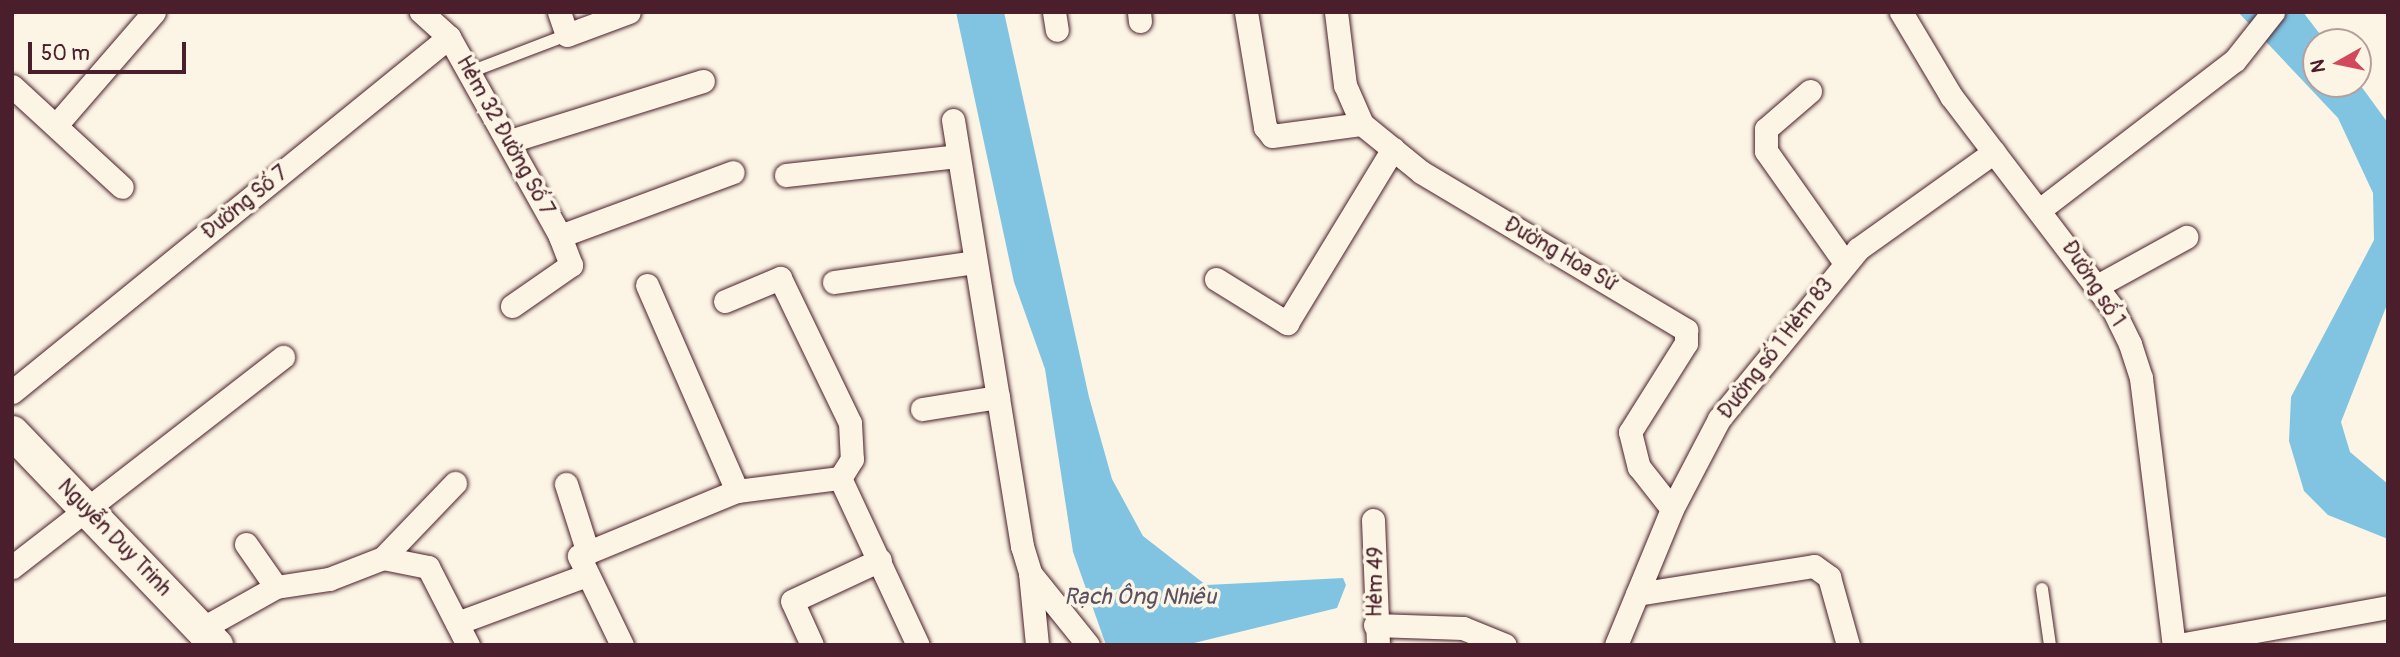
<!DOCTYPE html>
<meta charset="utf-8">
<style>
body{margin:0}
#map{position:relative;width:2400px;height:657px;overflow:hidden;background:#fcf5e5;font-family:Pangolin,sans-serif}
div>[style]{position:absolute}
.water>*{inset:0;background:#81c4e2}
.roads{filter:drop-shadow(0 0 2px #4a1f2b) drop-shadow(0 0 2px #4a1f2b)}
.service>*{height:12px;margin:-6px;padding:0 6px;transform-origin:6px;border-radius:6px;background:#fcf5e5}
.minor>*{height:23px;margin:-11.5px;padding:0 11.5px;transform-origin:11.5px;border-radius:11.5px;background:#fcf5e5}
.secondary>*{height:33px;margin:-16.5px;padding:0 16.5px;transform-origin:16.5px;border-radius:16.5px;background:#fcf5e5}
span{translate:-50% -50%;white-space:nowrap;text-align:center;line-height:1.15;-webkit-text-stroke:7px #fcf5e5;paint-order:stroke}
.street-label{font-size:21px;color:#4a1f2b}
.water-label{font-size:23px;color:#5a5162;font-style:italic}
.frame{position:absolute;inset:0;border:14px solid #4a1f2b;pointer-events:none}
.north{position:absolute;left:2302px;top:28px;width:70px;height:70px;box-sizing:border-box;background:#fcf5e5;border:2px solid #b59f9b;border-radius:50%;rotate:261deg;font-size:19px;font-weight:700;line-height:28px;text-align:center;color:#4a1f2b}
.north::after{content:'';display:block;margin:auto;width:24px;height:32px;background:#d1495b;clip-path:polygon(50% 0,100% 100%,50% 72%,0 100%)}
.scale{position:absolute;left:28px;top:42px;width:158px;height:32px;box-sizing:border-box;border:4px solid #4a1f2b;border-top:0;padding-left:9px;font-size:21px;line-height:24px;white-space:nowrap;color:#4a1f2b;-webkit-text-stroke:5px #fcf5e5;paint-order:stroke}
</style>
<div id="map">
<div class="water">
<i style="clip-path:polygon(956px 12px,1004px 12px,1089px 397px,1112px 479px,1143px 536px,1206px 585px,1343px 578px,1346px 585px,1337px 608px,1186px 645px,1106px 645px,1073px 552px,1045px 369px,1014px 282px)"></i>
<i style="clip-path:polygon(2238px 12px,2303px 12px,2326px 42px,2316px 42px,2316px 84px,2358px 82px,2388px 123px,2388px 302px,2341px 422px,2350px 452px,2388px 484px,2388px 539px,2328px 515px,2304px 491px,2289px 441px,2291px 397px,2374px 240px,2373px 193px,2338px 118px)"></i>
</div>
<div class="roads">
<div class="service">
<i style="left:470px;top:72px;width:104px;rotate:-20.9deg"></i>
<i style="left:2042px;top:589px;width:57px;rotate:81.9deg"></i>
</div>
<div class="minor">
<i style="left:559px;top:12px;width:24px;rotate:71deg"></i>
<i style="left:567px;top:35px;width:66px;rotate:-20.4deg"></i>
<i style="left:1054px;top:12px;width:18px;rotate:81deg"></i>
<i style="left:1139px;top:12px;width:9px;rotate:84deg"></i>
<i style="left:1246px;top:12px;width:117px;rotate:80.6deg"></i>
<i style="left:1265px;top:127px;width:11px;rotate:52deg"></i>
<i style="left:1272px;top:136px;width:91px;rotate:-7.6deg"></i>
<i style="left:1336px;top:12px;width:74px;rotate:83deg"></i>
<i style="left:1345px;top:85px;width:43px;rotate:66.4deg"></i>
<i style="left:1362px;top:124px;width:76px;rotate:39.1deg"></i>
<i style="left:1421px;top:172px;width:309px;rotate:30.8deg"></i>
<i style="left:1686px;top:330px;width:13px;rotate:90deg"></i>
<i style="left:1686px;top:343px;width:105px;rotate:122.2deg"></i>
<i style="left:1630px;top:432px;width:36px;rotate:76deg"></i>
<i style="left:1639px;top:467px;width:53px;rotate:51.8deg"></i>
<i style="left:1901px;top:12px;width:98px;rotate:59.2deg"></i>
<i style="left:1951px;top:96px;width:268px;rotate:52.7deg"></i>
<i style="left:2113px;top:309px;width:39px;rotate:64deg"></i>
<i style="left:2130px;top:344px;width:36px;rotate:72deg"></i>
<i style="left:2141px;top:378px;width:269px;rotate:83deg"></i>
<i style="left:449px;top:37px;width:228px;rotate:60.8deg"></i>
<i style="left:12px;top:86px;width:149px;rotate:42.6deg"></i>
<i style="left:1810px;top:91px;width:58px;rotate:139.2deg"></i>
<i style="left:1766px;top:129px;width:22px;rotate:90deg"></i>
<i style="left:1766px;top:151px;width:137px;rotate:54.8deg"></i>
<i style="left:953px;top:120px;width:432px;rotate:80.8deg"></i>
<i style="left:1022px;top:546px;width:28px;rotate:73deg"></i>
<i style="left:1030px;top:573px;width:92px;rotate:51.1deg"></i>
<i style="left:57px;top:124px;width:148px;rotate:-49.1deg"></i>
<i style="left:510px;top:141px;width:202px;rotate:-17.3deg"></i>
<i style="left:786px;top:175px;width:172px;rotate:-6.3deg"></i>
<i style="left:2042px;top:208px;width:243px;rotate:-37.5deg"></i>
<i style="left:2235px;top:60px;width:61px;rotate:-51.6deg"></i>
<i style="left:1216px;top:279px;width:84px;rotate:31.8deg"></i>
<i style="left:1287px;top:323px;width:204px;rotate:-58.7deg"></i>
<i style="left:834px;top:282px;width:141px;rotate:-8.1deg"></i>
<i style="left:647px;top:285px;width:225px;rotate:66.4deg"></i>
<i style="left:737px;top:491px;width:104px;rotate:-7.2deg"></i>
<i style="left:2097px;top:286px;width:102px;rotate:-28.8deg"></i>
<i style="left:725px;top:301px;width:60px;rotate:-22.7deg"></i>
<i style="left:780px;top:278px;width:161px;rotate:64.2deg"></i>
<i style="left:850px;top:423px;width:36px;rotate:87deg"></i>
<i style="left:852px;top:459px;width:22px;rotate:122deg"></i>
<i style="left:840px;top:478px;width:184px;rotate:65deg"></i>
<i style="left:512px;top:306px;width:72px;rotate:-34.8deg"></i>
<i style="left:571px;top:265px;width:31px;rotate:-111deg"></i>
<i style="left:560px;top:236px;width:184px;rotate:-20.3deg"></i>
<i style="left:12px;top:392px;width:563px;rotate:-39.09deg"></i>
<i style="left:449px;top:37px;width:38px;rotate:-138deg"></i>
<i style="left:922px;top:409px;width:77px;rotate:-9deg"></i>
<i style="left:566px;top:484px;width:72px;rotate:72.3deg"></i>
<i style="left:1373px;top:520px;width:125px;rotate:87.7deg"></i>
<i style="left:246px;top:544px;width:52px;rotate:55.1deg"></i>
<i style="left:383px;top:558px;width:46px;rotate:11.3deg"></i>
<i style="left:428px;top:567px;width:88px;rotate:62.9deg"></i>
<i style="left:12px;top:567px;width:343px;rotate:-37.8deg"></i>
<i style="left:1030px;top:573px;width:72px;rotate:84.4deg"></i>
<i style="left:1637px;top:594px;width:179px;rotate:-9deg"></i>
<i style="left:1814px;top:566px;width:19px;rotate:36deg"></i>
<i style="left:1829px;top:577px;width:71px;rotate:74.4deg"></i>
<i style="left:457px;top:623px;width:139px;rotate:-20.3deg"></i>
<i style="left:1375px;top:625px;width:88px;rotate:2deg"></i>
<i style="left:1463px;top:628px;width:45px;rotate:22deg"></i>
<i style="left:201px;top:629px;width:86px;rotate:-29.2deg"></i>
<i style="left:276px;top:587px;width:54px;rotate:-8.6deg"></i>
<i style="left:329px;top:579px;width:58px;rotate:-21.3deg"></i>
<i style="left:383px;top:558px;width:104px;rotate:-46.2deg"></i>
<i style="left:622px;top:645px;width:99px;rotate:-115.8deg"></i>
<i style="left:579px;top:556px;width:171px;rotate:-22.4deg"></i>
<i style="left:812px;top:645px;width:48px;rotate:-114.4deg"></i>
<i style="left:792px;top:601px;width:97px;rotate:-25deg"></i>
<i style="left:1616px;top:645px;width:147px;rotate:-67.6deg"></i>
<i style="left:1672px;top:509px;width:102px;rotate:-62.4deg"></i>
<i style="left:1719px;top:419px;width:220px;rotate:-50.7deg"></i>
<i style="left:1858px;top:249px;width:167px;rotate:-35.5deg"></i>
<i style="left:2179px;top:645px;width:212px;rotate:-10.3deg"></i>
</div>
<div class="secondary">
<i style="left:12px;top:432px;width:295px;rotate:46.2deg"></i>
</div>
</div>
<div class="street-label">
<span style="left:505px;top:136px;rotate:61deg">Hẻm 32 Đường Số 7</span>
<span style="left:245px;top:203px;rotate:-39deg">Đường Số 7</span>
<span style="left:1561px;top:255px;rotate:30deg">Đường Hoa Sứ</span>
<span style="left:2093px;top:284px;rotate:57deg">Đường số 1</span>
<span style="left:1776px;top:349px;rotate:-52deg">Đường số 1 Hẻm 83</span>
<span style="left:114px;top:538px;rotate:46deg">Nguyễn Duy Trinh</span>
<span style="left:1376px;top:582px;rotate:-89deg">Hẻm 49</span>
</div>
<div class="water-label">
<span style="left:1140px;top:597px">Rạch Ông Nhiêu</span>
</div>
<div class="frame"></div>
<div class="north">N</div>
<div class="scale">50 m</div>
</div>
